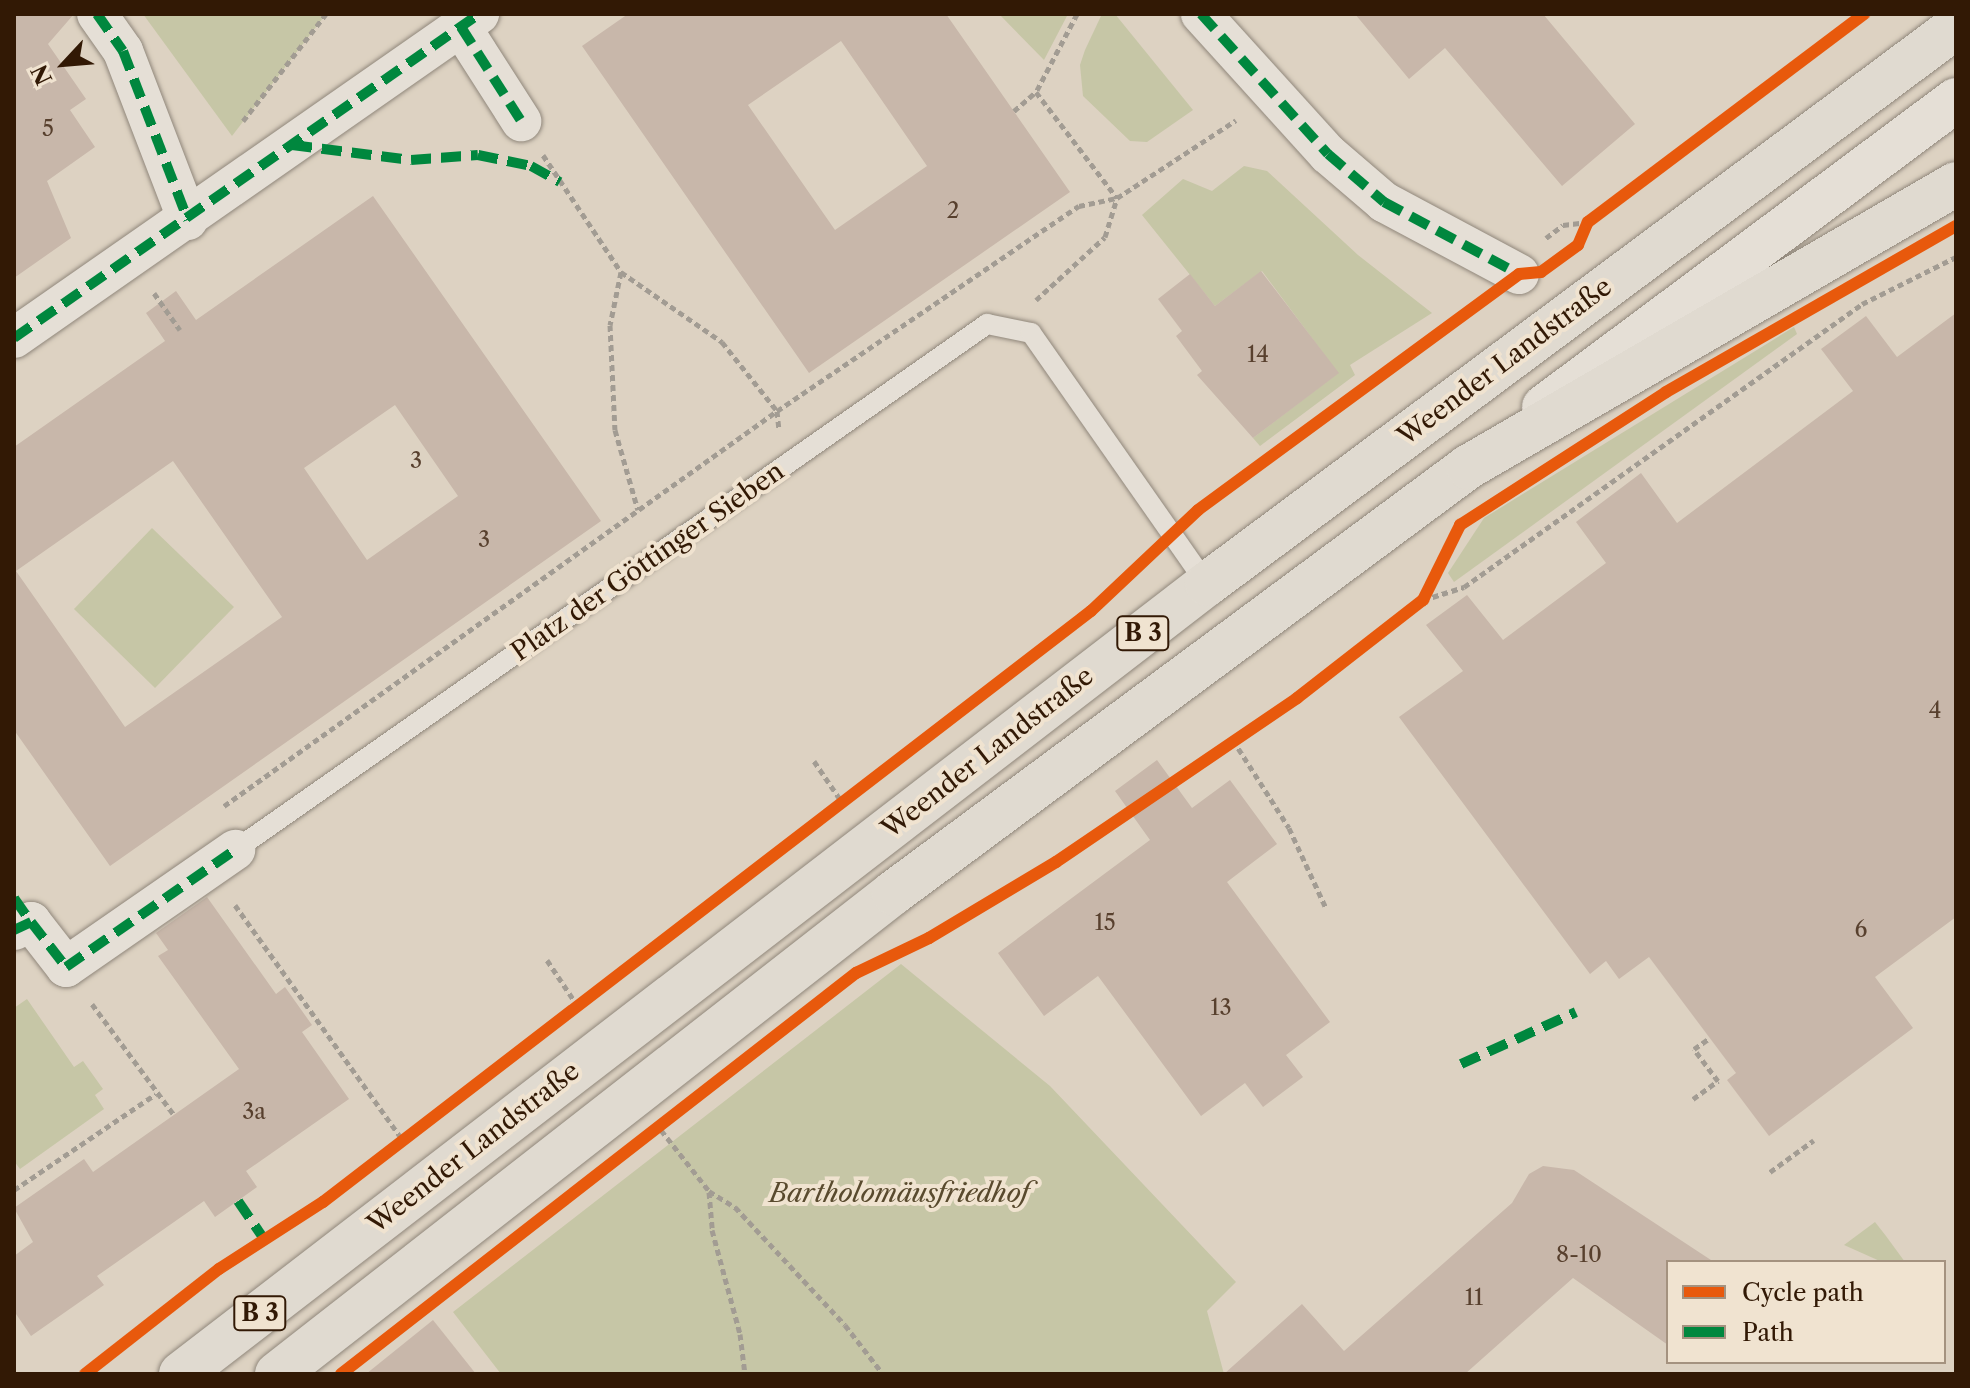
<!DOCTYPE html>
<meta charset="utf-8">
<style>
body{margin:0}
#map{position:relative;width:1970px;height:1388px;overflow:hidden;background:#ddd2c2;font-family:"Libre Caslon Text",serif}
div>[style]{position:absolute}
.green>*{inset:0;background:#c6c6a6}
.building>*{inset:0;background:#c8b7aa}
.path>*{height:5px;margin-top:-2.5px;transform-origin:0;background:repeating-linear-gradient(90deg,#a29c93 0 6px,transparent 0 10px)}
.roads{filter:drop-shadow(0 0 2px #90877b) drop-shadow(0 0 2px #90877b)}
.lane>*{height:20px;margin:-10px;padding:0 10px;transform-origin:10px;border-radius:10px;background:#e5dfd6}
.street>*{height:40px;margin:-20px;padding:0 20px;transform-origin:20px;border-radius:20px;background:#e5dfd6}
.secondary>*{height:44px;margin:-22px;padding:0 22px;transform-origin:22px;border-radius:22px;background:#e5dfd6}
.primary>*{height:44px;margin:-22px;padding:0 22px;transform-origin:22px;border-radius:22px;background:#e0dad0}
.quiet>*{height:10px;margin-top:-5px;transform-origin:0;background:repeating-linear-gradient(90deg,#00873e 0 20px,transparent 0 30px)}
.cycleway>*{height:12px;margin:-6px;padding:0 6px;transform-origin:6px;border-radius:6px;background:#e8590c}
span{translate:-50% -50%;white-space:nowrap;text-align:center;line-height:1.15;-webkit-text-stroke:8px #f0e3d0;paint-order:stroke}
.number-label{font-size:22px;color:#58402e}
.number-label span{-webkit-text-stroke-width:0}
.shield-label span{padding:2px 6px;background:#f0e3d0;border:2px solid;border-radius:6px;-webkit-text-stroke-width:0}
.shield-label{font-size:24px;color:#321905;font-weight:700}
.street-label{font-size:26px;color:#321905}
.park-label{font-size:26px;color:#594a2e;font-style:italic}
.frame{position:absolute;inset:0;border:16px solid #321905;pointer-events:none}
.legend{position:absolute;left:1666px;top:1260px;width:280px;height:104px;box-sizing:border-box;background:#f0e3d0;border:2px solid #a4927f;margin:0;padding:10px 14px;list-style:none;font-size:24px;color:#321905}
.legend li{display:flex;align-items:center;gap:16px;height:40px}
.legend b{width:40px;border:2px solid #a4927f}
.north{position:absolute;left:24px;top:24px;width:80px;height:80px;-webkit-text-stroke:6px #f0e3d0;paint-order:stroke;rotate:244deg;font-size:22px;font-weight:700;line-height:32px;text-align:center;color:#321905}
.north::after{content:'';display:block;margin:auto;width:28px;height:36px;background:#321905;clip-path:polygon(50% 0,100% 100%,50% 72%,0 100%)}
</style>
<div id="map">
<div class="green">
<i style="clip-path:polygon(143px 14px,326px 14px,232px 136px)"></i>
<i style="clip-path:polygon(999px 14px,1068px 14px,1044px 60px)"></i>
<i style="clip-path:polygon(1115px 14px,1193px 110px,1147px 142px,1130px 141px,1083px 96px,1080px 65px,1085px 50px,1101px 16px)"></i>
<i style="clip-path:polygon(1244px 166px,1267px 171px,1358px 255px,1432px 313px,1350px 365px,1355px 375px,1260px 446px,1253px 438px,1338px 373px,1262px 271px,1215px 306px,1142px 215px,1183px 179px,1212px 191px)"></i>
<i style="clip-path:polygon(1794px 327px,1797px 334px,1454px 582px,1448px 573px,1484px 518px)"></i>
<i style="clip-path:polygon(152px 528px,234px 607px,155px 688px,74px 609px)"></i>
<i style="clip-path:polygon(901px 964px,1050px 1086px,1236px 1282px,1207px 1311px,1224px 1374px,501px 1374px,453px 1312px)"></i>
<i style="clip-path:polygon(27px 999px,74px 1067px,83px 1061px,103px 1089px,95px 1095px,104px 1109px,20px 1169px,14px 1161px,14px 1008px)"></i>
<i style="clip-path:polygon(1875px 1222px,1886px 1236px,1905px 1262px,1882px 1262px,1844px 1245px)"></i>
</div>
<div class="building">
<i style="clip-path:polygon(14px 14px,74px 14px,48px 44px,86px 99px,70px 110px,95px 147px,47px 181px,71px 238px,14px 278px)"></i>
<i style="clip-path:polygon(evenodd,628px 14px,946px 14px,1070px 192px,809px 373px,582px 46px,628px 14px,841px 41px,927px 166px,835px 230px,748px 105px,841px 41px)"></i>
<i style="clip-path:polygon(1355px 14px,1543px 14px,1635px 124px,1562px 186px,1445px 48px,1409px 79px)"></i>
<i style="clip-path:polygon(evenodd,373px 196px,601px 521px,110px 866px,14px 730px,14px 447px,165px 341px,146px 313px,176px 291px,196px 320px,373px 196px,395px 405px,458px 496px,367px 560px,304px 468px,395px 405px,373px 196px,173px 461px,282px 617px,125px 727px,16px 571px,173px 461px)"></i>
<i style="clip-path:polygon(1261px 271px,1339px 373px,1253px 438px,1197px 375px,1202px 371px,1176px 336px,1182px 331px,1158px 299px,1190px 274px,1215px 306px)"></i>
<i style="clip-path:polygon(1956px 313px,1956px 917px,1875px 977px,1913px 1028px,1769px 1136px,1727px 1080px,1736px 1073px,1649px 957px,1619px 979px,1606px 961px,1590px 974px,1399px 717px,1463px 671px,1426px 625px,1467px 595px,1503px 640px,1606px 563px,1576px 522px,1641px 473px,1677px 523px,1853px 391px,1821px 349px,1866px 316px,1897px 357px)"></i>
<i style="clip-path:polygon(1157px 760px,1192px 808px,1230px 780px,1277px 844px,1227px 882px,1330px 1022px,1286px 1055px,1303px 1077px,1263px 1107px,1245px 1083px,1201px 1116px,1098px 976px,1044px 1016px,998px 953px,1150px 840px,1115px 791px)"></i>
<i style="clip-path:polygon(207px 897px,276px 994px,285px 987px,312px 1025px,302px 1032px,349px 1099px,246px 1171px,257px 1187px,215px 1217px,204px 1201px,97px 1276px,104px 1285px,31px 1336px,14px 1311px,14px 1256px,33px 1242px,14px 1208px,84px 1159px,93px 1172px,239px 1069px,158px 956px,168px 950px,156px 933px)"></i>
<i style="clip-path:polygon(1543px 1166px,1574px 1170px,1714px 1262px,1668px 1262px,1668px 1345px,1573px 1278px,1465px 1374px,1224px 1374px,1302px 1304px,1344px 1351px,1512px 1203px,1529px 1174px)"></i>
<i style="clip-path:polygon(433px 1320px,476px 1374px,366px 1374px)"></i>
</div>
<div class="path">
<i style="left:1077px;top:14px;width:88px;rotate:117.7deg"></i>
<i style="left:1036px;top:92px;width:133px;rotate:52.6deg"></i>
<i style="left:1014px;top:111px;width:29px;rotate:-41deg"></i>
<i style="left:243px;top:121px;width:135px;rotate:-52.2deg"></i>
<i style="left:543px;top:155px;width:141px;rotate:56.3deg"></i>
<i style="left:621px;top:272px;width:123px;rotate:34.7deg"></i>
<i style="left:722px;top:342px;width:88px;rotate:51.4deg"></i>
<i style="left:777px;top:411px;width:18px;rotate:84deg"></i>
<i style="left:1546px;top:238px;width:21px;rotate:-37deg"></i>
<i style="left:1563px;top:225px;width:25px;rotate:-7deg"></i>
<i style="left:621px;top:272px;width:54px;rotate:101.7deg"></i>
<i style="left:610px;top:325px;width:105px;rotate:87.3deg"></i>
<i style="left:615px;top:430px;width:83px;rotate:74deg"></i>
<i style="left:154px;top:293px;width:45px;rotate:54.9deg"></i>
<i style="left:1036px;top:300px;width:93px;rotate:-42.4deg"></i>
<i style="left:1105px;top:237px;width:41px;rotate:-72.9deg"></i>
<i style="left:1423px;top:600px;width:43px;rotate:-17.6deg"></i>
<i style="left:1464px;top:587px;width:488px;rotate:-35.4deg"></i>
<i style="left:1862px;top:304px;width:105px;rotate:-26.6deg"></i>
<i style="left:1233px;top:740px;width:104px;rotate:57.5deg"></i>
<i style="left:1289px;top:828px;width:88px;rotate:65.2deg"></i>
<i style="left:814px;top:761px;width:50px;rotate:55.7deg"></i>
<i style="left:224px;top:806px;width:680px;rotate:-35.54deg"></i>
<i style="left:777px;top:411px;width:365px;rotate:-34.2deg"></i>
<i style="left:1079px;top:206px;width:39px;rotate:-12deg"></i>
<i style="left:1117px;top:198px;width:142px;rotate:-33.2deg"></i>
<i style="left:235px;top:905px;width:287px;rotate:54.5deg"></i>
<i style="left:547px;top:960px;width:54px;rotate:56.3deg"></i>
<i style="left:92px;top:1004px;width:138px;rotate:53.5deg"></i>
<i style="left:1693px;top:1099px;width:31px;rotate:-36deg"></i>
<i style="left:1718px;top:1081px;width:40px;rotate:-127deg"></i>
<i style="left:1694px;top:1049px;width:19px;rotate:-35deg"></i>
<i style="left:661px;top:1130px;width:78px;rotate:51.8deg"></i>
<i style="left:709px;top:1191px;width:31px;rotate:32deg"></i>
<i style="left:735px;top:1207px;width:161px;rotate:47deg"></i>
<i style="left:845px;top:1325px;width:62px;rotate:52.2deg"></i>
<i style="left:1770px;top:1172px;width:54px;rotate:-36deg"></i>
<i style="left:14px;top:1190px;width:171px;rotate:-34.1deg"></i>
<i style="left:709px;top:1192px;width:38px;rotate:85deg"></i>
<i style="left:712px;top:1230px;width:108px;rotate:74.9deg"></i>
<i style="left:740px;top:1334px;width:40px;rotate:82.9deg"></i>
</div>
<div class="roads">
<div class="lane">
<i style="left:235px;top:850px;width:918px;rotate:-34.97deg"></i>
<i style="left:987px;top:324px;width:45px;rotate:11.6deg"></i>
<i style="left:1031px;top:333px;width:307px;rotate:55deg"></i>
</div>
<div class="street">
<i style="left:97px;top:14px;width:45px;rotate:54.9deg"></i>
<i style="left:123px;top:51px;width:181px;rotate:69deg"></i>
<i style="left:1201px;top:14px;width:189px;rotate:47.8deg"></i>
<i style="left:1328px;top:154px;width:74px;rotate:40.6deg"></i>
<i style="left:1384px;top:202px;width:153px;rotate:28.1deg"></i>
<i style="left:461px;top:27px;width:112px;rotate:57.4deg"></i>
<i style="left:14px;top:338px;width:567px;rotate:-34.87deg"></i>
<i style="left:14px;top:930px;width:19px;rotate:-25deg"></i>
<i style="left:31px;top:922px;width:57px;rotate:52.1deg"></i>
<i style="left:66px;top:967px;width:206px;rotate:-34.7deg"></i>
</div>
<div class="secondary">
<i style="left:1544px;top:407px;width:514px;rotate:-36.69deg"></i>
</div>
<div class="primary">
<i style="left:181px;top:1374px;width:1295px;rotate:-37.6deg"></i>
<i style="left:1207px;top:584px;width:933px;rotate:-36.64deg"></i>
<i style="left:277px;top:1374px;width:782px;rotate:-37.98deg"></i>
<i style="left:893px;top:893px;width:716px;rotate:-36.53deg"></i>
<i style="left:1468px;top:467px;width:564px;rotate:-30.11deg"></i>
</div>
</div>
<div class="quiet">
<i style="left:97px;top:14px;width:45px;rotate:54.9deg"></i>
<i style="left:123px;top:51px;width:181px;rotate:69deg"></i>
<i style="left:1201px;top:14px;width:189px;rotate:47.8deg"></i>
<i style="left:1328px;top:154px;width:74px;rotate:40.6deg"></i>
<i style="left:1384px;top:202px;width:153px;rotate:28.1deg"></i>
<i style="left:461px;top:27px;width:112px;rotate:57.4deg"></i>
<i style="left:292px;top:145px;width:120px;rotate:7.2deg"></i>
<i style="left:411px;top:160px;width:67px;rotate:-4.3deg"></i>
<i style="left:478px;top:155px;width:54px;rotate:11.7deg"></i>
<i style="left:531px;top:166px;width:33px;rotate:29deg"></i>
<i style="left:14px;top:338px;width:567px;rotate:-34.87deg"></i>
<i style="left:14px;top:898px;width:29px;rotate:55deg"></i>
<i style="left:14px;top:930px;width:19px;rotate:-25deg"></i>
<i style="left:31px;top:922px;width:57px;rotate:52.1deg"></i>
<i style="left:66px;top:967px;width:206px;rotate:-34.7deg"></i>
<i style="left:1461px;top:1064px;width:126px;rotate:-24.3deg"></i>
<i style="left:238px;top:1201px;width:46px;rotate:55.6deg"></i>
</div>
<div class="cycleway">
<i style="left:85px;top:1374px;width:170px;rotate:-38.1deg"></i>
<i style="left:219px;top:1269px;width:124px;rotate:-32.8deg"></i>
<i style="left:323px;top:1202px;width:969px;rotate:-37.58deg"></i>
<i style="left:1091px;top:611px;width:147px;rotate:-43.3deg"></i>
<i style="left:1198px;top:510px;width:398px;rotate:-36.3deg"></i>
<i style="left:1519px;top:274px;width:22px;rotate:-5deg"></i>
<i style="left:1541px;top:272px;width:46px;rotate:-36.1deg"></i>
<i style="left:1578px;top:245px;width:25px;rotate:-67deg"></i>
<i style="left:1588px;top:222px;width:346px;rotate:-37deg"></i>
<i style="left:341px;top:1374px;width:653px;rotate:-37.91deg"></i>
<i style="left:856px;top:973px;width:81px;rotate:-25.6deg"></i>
<i style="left:929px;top:938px;width:148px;rotate:-30.9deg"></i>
<i style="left:1056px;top:862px;width:292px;rotate:-34.2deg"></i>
<i style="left:1297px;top:698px;width:160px;rotate:-37.9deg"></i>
<i style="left:1423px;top:600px;width:84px;rotate:-63.7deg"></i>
<i style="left:1460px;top:525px;width:245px;rotate:-32.8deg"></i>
<i style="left:1666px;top:392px;width:334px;rotate:-29.8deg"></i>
</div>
<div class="number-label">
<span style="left:48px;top:129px">5</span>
<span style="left:953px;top:211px">2</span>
<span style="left:1258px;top:355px">14</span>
<span style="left:416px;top:461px">3</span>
<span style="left:484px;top:540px">3</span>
<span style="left:1935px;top:711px">4</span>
<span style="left:1105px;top:923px">15</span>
<span style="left:1861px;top:930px">6</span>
<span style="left:1221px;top:1008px">13</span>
<span style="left:254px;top:1112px">3a</span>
<span style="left:1579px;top:1255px">8-10</span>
<span style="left:1474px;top:1298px">11</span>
</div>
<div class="shield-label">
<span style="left:1143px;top:633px">B 3</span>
<span style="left:260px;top:1313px">B 3</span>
</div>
<div class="street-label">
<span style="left:1505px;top:362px;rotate:-37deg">Weender Landstraße</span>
<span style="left:648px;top:562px;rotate:-35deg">Platz der Göttinger Sieben</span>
<span style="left:988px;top:753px;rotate:-38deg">Weender Landstraße</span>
<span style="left:474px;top:1148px;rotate:-38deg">Weender Landstraße</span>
</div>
<div class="park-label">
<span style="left:899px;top:1194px">Bartholomäusfriedhof</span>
</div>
<div class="frame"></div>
<ul class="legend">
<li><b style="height:10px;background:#e8590c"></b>Cycle path</li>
<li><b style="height:10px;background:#00873e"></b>Path</li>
</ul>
<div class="north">N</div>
</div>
